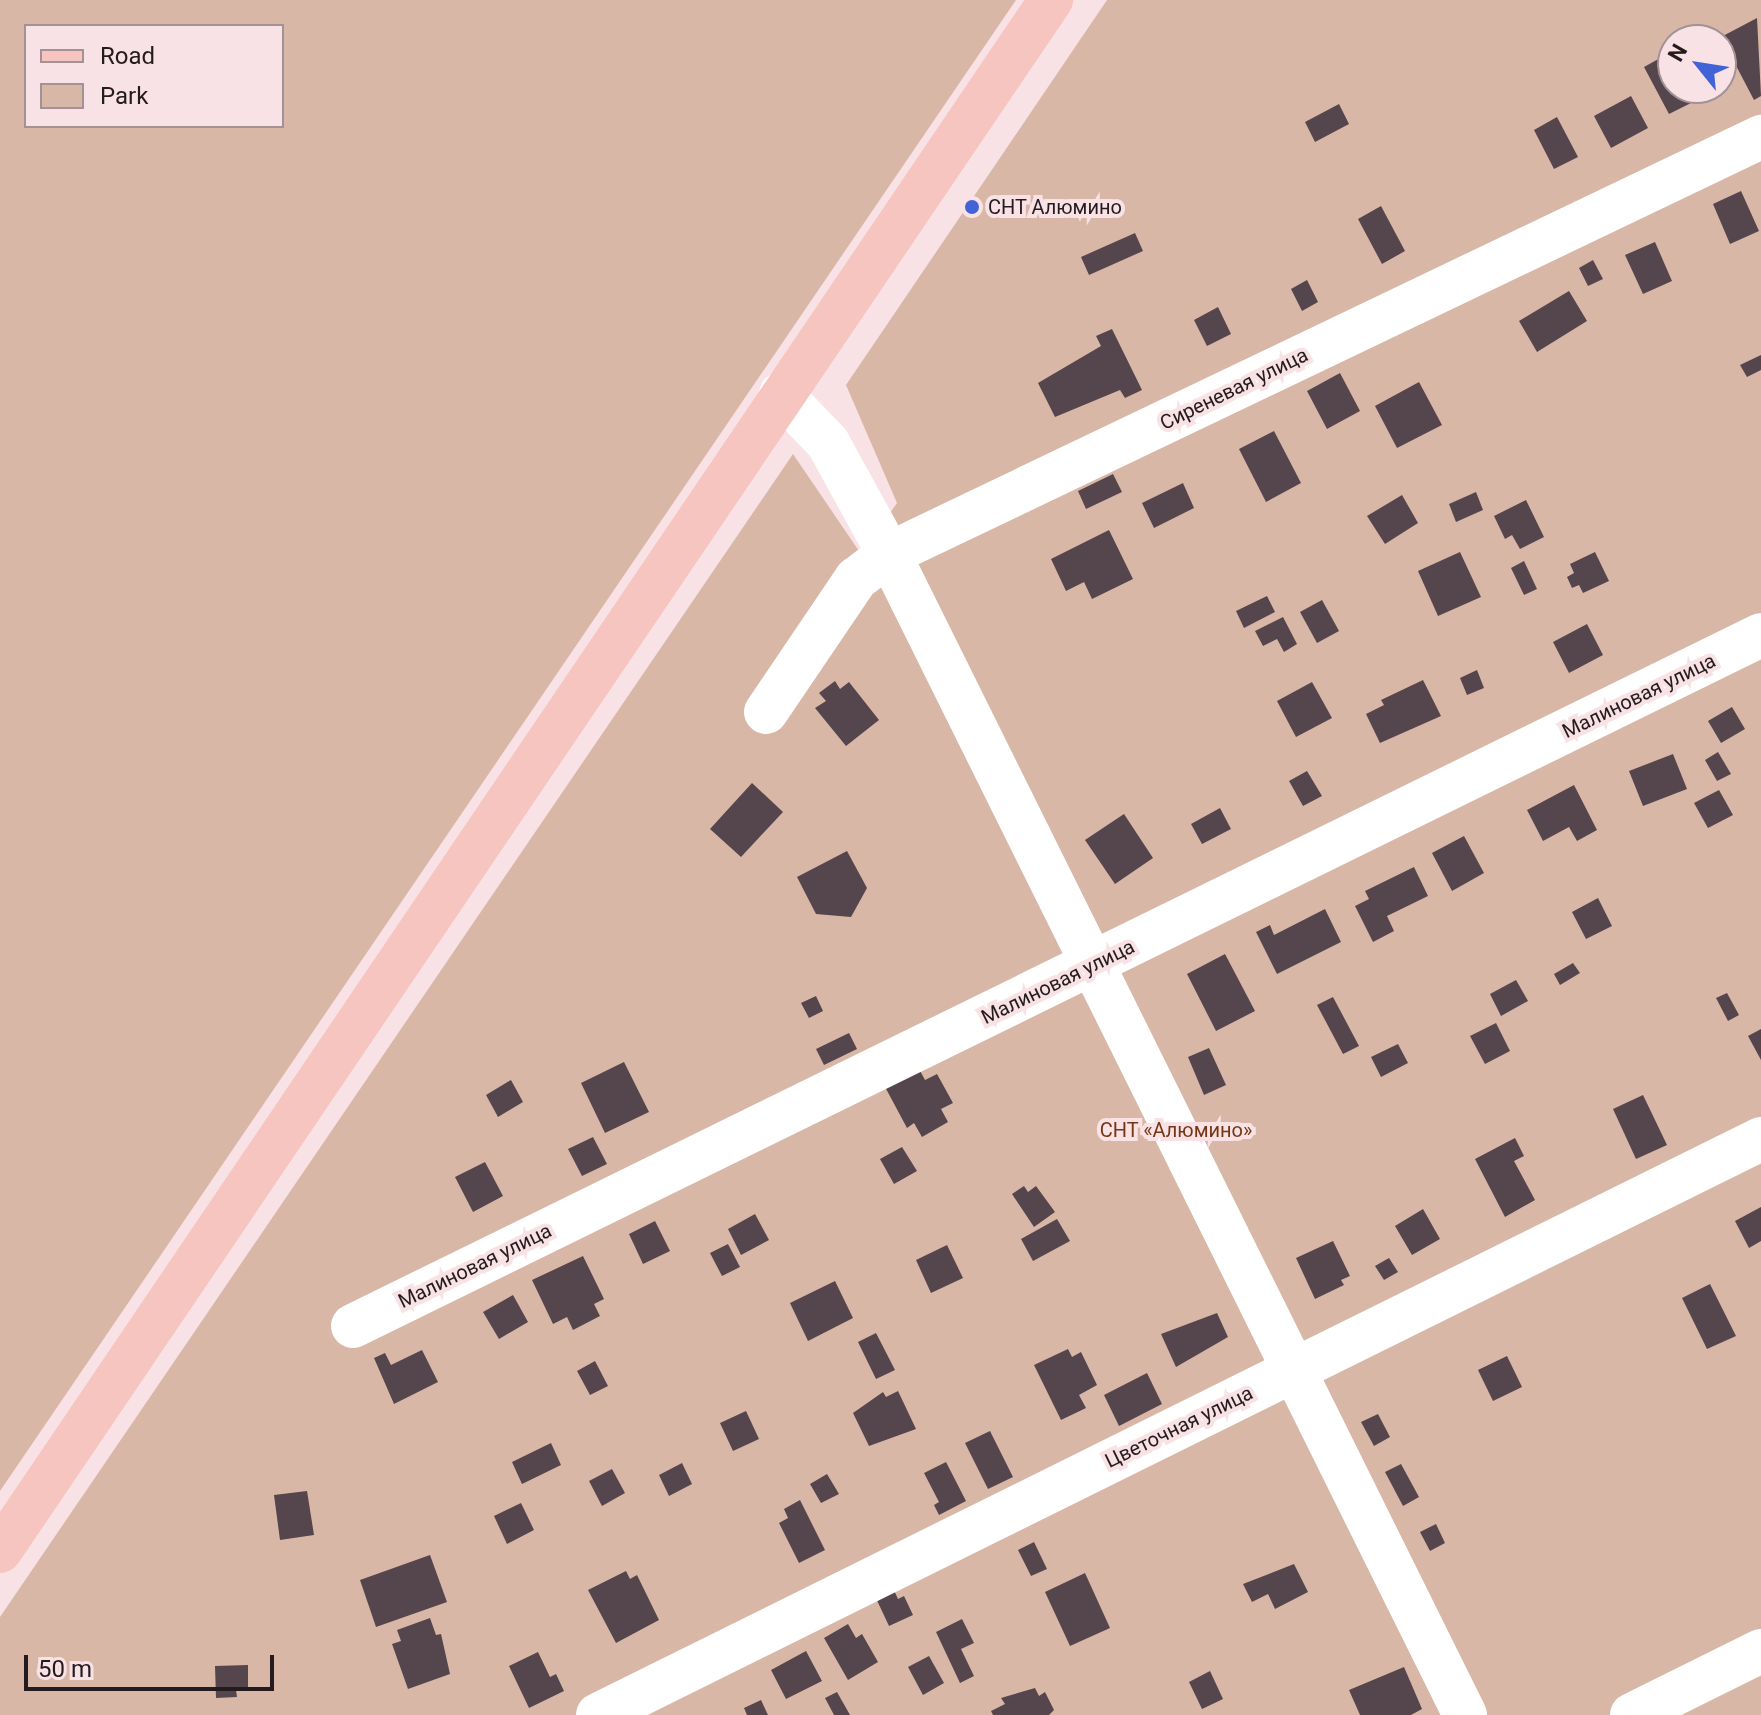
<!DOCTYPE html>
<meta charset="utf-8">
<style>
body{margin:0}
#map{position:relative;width:1761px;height:1715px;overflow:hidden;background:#f8e2e5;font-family:Roboto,sans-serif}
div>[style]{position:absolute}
.green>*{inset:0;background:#d9b7a7}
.building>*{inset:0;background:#55454d}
.minor>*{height:44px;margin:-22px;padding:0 22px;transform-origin:22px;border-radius:22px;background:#fff}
.major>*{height:44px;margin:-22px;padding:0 22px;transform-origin:22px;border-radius:22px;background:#f7c5bf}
.dots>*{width:22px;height:22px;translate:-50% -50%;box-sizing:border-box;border:4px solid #f8e2e5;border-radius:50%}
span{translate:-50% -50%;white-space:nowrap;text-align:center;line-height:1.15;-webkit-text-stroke:8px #f8e2e5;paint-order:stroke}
.poi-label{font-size:20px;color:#231b1d}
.left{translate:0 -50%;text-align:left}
.street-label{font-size:20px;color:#231b1d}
.park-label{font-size:20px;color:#743714}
.legend{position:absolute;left:24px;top:24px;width:260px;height:104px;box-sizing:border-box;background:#f8e2e5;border:2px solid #a39295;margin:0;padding:10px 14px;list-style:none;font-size:24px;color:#231b1d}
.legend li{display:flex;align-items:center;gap:16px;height:40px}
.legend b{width:40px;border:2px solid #a39295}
.north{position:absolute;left:1657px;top:24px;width:80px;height:80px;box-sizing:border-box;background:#f8e2e5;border:2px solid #a39295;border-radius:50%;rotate:300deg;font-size:22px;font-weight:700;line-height:32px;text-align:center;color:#231b1d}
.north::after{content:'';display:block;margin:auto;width:28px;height:36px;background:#4163d5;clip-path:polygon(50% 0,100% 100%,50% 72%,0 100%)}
.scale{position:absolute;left:24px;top:1655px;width:250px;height:36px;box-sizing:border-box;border:4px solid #231b1d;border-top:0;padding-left:10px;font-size:24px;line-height:28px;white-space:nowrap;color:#231b1d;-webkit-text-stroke:6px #f8e2e5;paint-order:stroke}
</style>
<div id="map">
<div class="green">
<i style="clip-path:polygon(evenodd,0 0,1016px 0,0 1491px,0 0,282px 26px,282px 126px,26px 126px,26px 26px,282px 26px)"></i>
<i style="clip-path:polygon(evenodd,1107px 0,1761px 0,1761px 1715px,0 1715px,0 1617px,793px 454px,861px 554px,897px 503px,846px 385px,1107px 0,1673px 40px,1721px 40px,1721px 88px,1673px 88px,1673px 40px)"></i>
</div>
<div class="building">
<i style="clip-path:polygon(1757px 18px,1761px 96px,1754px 100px,1721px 37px)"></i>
<i style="clip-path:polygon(1671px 52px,1673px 88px,1683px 88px,1691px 103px,1669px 114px,1644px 67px)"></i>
<i style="clip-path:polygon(1631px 96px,1648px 128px,1611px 148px,1594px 116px)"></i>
<i style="clip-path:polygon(1339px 104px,1349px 124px,1315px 142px,1305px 122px)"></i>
<i style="clip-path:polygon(1557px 117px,1578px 157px,1554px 169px,1534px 130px)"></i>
<i style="clip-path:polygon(1741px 191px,1759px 231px,1730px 244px,1713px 204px)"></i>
<i style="clip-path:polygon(1381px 206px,1405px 251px,1382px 264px,1358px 219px)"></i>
<i style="clip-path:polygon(1135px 233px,1143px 251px,1089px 275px,1081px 257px)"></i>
<i style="clip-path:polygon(1655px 242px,1672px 281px,1643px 294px,1625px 255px)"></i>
<i style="clip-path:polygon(1593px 260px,1603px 279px,1588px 286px,1579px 268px)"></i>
<i style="clip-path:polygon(1307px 280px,1318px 302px,1302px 311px,1291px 289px)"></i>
<i style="clip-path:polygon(1569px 291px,1587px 321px,1537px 352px,1519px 321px)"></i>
<i style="clip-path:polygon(1218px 307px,1231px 334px,1207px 346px,1194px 320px)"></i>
<i style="clip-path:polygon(1112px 329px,1142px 390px,1125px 398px,1120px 390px,1055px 417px,1038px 383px,1101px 346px,1096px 336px)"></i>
<i style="clip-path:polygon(1761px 355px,1761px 370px,1747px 377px,1740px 365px)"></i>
<i style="clip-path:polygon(1340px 373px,1360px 411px,1327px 429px,1307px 391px)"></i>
<i style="clip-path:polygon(1419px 382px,1442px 425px,1397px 448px,1375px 406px)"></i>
<i style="clip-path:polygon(1274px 431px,1301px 483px,1266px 502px,1239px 449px)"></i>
<i style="clip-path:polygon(1113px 474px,1122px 492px,1086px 509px,1078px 491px)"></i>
<i style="clip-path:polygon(1183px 483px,1194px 508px,1154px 528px,1142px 503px)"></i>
<i style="clip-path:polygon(1476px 492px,1483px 510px,1456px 522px,1449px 504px)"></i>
<i style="clip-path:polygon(1402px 495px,1418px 523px,1385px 544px,1367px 516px)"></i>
<i style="clip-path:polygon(1526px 500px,1544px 537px,1520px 549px,1512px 535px,1505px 539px,1494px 516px)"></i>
<i style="clip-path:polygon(1109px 530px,1133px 579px,1092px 599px,1084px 582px,1066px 591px,1051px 559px)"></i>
<i style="clip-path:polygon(1460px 552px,1481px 597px,1438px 616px,1418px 571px)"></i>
<i style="clip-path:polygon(1595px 552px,1609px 581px,1583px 593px,1579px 585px,1572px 588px,1567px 577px,1574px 573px,1570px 564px)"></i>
<i style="clip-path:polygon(1524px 561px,1537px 589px,1524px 595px,1511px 568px)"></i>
<i style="clip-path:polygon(1267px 596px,1275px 612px,1244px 628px,1236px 611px)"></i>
<i style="clip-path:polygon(1322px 600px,1339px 631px,1317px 643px,1300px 612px)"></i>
<i style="clip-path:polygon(1283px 617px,1297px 644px,1284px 652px,1277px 639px,1263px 646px,1255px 631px)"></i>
<i style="clip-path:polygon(1587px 624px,1603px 655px,1569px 673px,1553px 642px)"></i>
<i style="clip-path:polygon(1477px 670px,1484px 688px,1467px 695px,1460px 678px)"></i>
<i style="clip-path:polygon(1423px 680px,1441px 716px,1380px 743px,1366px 714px,1384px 705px,1381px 700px)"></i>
<i style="clip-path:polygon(835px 681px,840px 689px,849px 682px,879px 720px,846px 746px,815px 708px,826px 701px,819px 693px)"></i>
<i style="clip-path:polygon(1312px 682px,1332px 718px,1296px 737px,1277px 701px)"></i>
<i style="clip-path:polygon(1732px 707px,1745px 729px,1721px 743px,1708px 721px)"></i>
<i style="clip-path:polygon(1718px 752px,1731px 774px,1717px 781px,1705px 760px)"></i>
<i style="clip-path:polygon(1673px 754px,1687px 789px,1643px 806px,1629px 771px)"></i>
<i style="clip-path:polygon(1307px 771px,1322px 796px,1303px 806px,1289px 781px)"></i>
<i style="clip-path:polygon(752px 783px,783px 812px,741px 857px,710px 829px)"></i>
<i style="clip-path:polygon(1574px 785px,1597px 830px,1577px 841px,1569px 827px,1543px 841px,1527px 810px)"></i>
<i style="clip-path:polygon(1719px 790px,1733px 815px,1708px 828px,1694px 803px)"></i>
<i style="clip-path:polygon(1220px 808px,1231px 829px,1202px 844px,1191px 824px)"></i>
<i style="clip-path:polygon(1124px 814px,1153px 858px,1115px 884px,1085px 840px)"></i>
<i style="clip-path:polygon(1464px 836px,1484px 873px,1452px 891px,1432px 853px)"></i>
<i style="clip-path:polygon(847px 851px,867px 888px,851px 917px,816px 914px,797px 877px)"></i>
<i style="clip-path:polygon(1414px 867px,1428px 896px,1387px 916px,1394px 931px,1373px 942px,1355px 906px,1369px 899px,1365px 891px)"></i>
<i style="clip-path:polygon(1598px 898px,1612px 926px,1586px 939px,1572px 912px)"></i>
<i style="clip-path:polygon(1325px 909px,1341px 942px,1277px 974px,1256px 932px,1270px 925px,1274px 935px)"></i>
<i style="clip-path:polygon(1225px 954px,1255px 1011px,1216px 1031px,1187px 974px)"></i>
<i style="clip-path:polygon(1573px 963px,1580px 973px,1560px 985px,1554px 974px)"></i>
<i style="clip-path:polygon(1516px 980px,1528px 1001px,1501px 1016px,1490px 994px)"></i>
<i style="clip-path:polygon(1727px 993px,1739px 1015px,1728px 1021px,1716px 998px)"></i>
<i style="clip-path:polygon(816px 996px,823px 1011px,809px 1018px,801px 1003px)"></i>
<i style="clip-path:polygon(1333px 997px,1359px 1046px,1343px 1054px,1317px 1005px)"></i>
<i style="clip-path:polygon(1496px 1023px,1510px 1051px,1485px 1064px,1470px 1036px)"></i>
<i style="clip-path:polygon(1761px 1029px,1761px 1060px,1748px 1036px)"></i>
<i style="clip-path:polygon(849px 1033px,857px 1049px,824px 1065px,816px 1049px)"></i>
<i style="clip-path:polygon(1398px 1044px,1408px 1063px,1381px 1077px,1371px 1057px)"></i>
<i style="clip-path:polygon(1209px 1048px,1226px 1085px,1204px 1095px,1188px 1057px)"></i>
<i style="clip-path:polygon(624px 1062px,649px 1112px,605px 1133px,581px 1083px)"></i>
<i style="clip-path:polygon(918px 1067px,925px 1080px,937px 1074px,953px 1103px,941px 1109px,948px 1122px,922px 1137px,914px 1123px,907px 1128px,884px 1085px)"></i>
<i style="clip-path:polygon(511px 1080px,523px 1102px,498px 1117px,486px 1095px)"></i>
<i style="clip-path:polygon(1643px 1095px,1667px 1145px,1636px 1159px,1613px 1109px)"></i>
<i style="clip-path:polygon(593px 1137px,607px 1164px,582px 1176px,568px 1149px)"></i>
<i style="clip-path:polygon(1515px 1138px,1524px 1156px,1514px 1161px,1535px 1200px,1505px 1217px,1475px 1159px)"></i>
<i style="clip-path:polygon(902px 1147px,917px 1171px,894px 1184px,880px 1159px)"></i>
<i style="clip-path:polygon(485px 1162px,503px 1196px,473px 1212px,455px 1177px)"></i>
<i style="clip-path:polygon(1024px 1186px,1028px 1192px,1036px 1186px,1055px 1212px,1034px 1227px,1012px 1194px)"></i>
<i style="clip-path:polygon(1761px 1207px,1761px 1241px,1749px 1248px,1735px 1221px)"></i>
<i style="clip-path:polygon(1423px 1209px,1440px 1239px,1412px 1255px,1395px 1226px)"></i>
<i style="clip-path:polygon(755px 1214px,769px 1240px,741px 1255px,728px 1229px)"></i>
<i style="clip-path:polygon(1057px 1219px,1070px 1241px,1033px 1261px,1021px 1239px)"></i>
<i style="clip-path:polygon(655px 1221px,670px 1251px,643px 1264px,629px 1234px)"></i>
<i style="clip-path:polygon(1333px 1241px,1350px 1276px,1341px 1280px,1344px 1285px,1315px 1299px,1296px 1258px)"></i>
<i style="clip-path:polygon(728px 1244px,740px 1267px,722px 1276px,710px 1253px)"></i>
<i style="clip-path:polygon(947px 1245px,963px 1278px,931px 1293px,916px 1260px)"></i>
<i style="clip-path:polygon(583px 1256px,604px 1299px,594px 1304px,600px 1316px,573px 1330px,567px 1317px,553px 1324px,532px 1280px)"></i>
<i style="clip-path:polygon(1389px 1258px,1398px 1272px,1384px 1280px,1375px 1266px)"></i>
<i style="clip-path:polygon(835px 1281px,853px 1318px,808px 1341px,790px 1303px)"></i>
<i style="clip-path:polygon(1710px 1284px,1736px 1336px,1707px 1349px,1682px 1298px)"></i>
<i style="clip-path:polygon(513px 1295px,528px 1322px,499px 1339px,483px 1312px)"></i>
<i style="clip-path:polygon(1217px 1313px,1228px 1337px,1176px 1367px,1161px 1334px)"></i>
<i style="clip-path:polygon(876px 1333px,895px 1370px,876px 1379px,858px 1342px)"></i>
<i style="clip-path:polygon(1068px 1349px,1072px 1357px,1081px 1352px,1097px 1385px,1079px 1395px,1086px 1408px,1061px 1420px,1034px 1365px)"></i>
<i style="clip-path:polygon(422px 1350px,438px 1382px,394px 1404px,374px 1358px,385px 1353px,391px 1365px)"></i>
<i style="clip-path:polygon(1507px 1356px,1522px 1387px,1493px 1401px,1478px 1370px)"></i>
<i style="clip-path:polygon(595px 1361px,608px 1386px,590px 1395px,577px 1371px)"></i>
<i style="clip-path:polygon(1147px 1373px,1162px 1404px,1119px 1426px,1104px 1395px)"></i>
<i style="clip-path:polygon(898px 1391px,916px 1429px,869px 1446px,853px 1413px,883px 1392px,886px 1397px)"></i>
<i style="clip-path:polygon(746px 1411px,759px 1439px,733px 1451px,720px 1423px)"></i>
<i style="clip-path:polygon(1378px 1414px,1390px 1437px,1374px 1446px,1361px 1422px)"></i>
<i style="clip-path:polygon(990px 1431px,1013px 1477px,988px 1489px,965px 1443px)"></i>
<i style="clip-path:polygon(551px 1443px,561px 1465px,522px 1484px,512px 1462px)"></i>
<i style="clip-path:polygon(946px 1462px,966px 1501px,939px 1515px,934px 1505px,939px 1502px,924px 1473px)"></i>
<i style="clip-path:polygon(682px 1463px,692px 1484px,669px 1496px,659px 1475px)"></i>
<i style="clip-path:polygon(1401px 1464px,1419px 1497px,1403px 1506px,1385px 1472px)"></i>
<i style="clip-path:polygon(612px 1469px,625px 1493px,602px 1506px,589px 1481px)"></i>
<i style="clip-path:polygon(827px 1474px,839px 1494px,821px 1503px,810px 1484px)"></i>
<i style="clip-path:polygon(307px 1491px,314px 1535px,280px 1540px,274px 1495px)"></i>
<i style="clip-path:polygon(800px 1500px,825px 1550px,799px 1563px,779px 1523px,788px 1518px,784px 1509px)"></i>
<i style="clip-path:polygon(521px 1503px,534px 1530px,507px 1544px,494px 1516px)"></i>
<i style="clip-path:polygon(1436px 1524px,1445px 1543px,1430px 1551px,1420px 1532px)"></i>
<i style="clip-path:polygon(1034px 1542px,1047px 1569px,1031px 1576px,1018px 1550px)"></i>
<i style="clip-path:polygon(430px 1555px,447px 1602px,376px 1627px,360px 1580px)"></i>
<i style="clip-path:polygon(1294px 1564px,1308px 1592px,1275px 1609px,1268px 1594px,1252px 1602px,1243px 1584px)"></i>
<i style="clip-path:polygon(626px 1571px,630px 1579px,637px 1575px,659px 1620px,616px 1643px,588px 1590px)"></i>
<i style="clip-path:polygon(1085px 1573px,1110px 1628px,1070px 1646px,1045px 1592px)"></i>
<i style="clip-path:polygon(892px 1586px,898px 1599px,904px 1596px,913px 1615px,889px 1626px,874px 1594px)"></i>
<i style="clip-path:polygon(430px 1618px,436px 1635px,441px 1634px,450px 1674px,408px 1689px,392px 1644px,401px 1641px,397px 1630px)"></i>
<i style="clip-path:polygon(962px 1619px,974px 1643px,961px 1649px,974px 1676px,960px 1683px,936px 1632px)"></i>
<i style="clip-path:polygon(848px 1624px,856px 1638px,862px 1634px,878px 1662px,848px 1680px,824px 1638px)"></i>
<i style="clip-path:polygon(806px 1651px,822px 1681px,786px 1699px,771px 1670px)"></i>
<i style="clip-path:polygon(538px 1652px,550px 1677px,556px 1674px,564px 1691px,529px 1708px,509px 1666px)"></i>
<i style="clip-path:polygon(929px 1656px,944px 1683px,923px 1695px,908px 1667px)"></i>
<i style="clip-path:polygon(248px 1665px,248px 1689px,236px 1690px,237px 1697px,216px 1698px,215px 1666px)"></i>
<i style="clip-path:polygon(1404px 1667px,1422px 1709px,1411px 1715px,1360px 1715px,1349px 1690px)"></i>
<i style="clip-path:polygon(1210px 1671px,1223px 1699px,1202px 1709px,1189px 1682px)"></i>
<i style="clip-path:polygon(1035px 1688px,1039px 1696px,1045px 1692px,1054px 1710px,1049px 1715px,993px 1715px,991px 1711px,1005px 1704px,1001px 1698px)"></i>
<i style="clip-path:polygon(837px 1692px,850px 1715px,834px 1715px,825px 1698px)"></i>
<i style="clip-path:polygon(761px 1700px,768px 1715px,747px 1715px,744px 1708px)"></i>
</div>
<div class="minor">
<i style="left:781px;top:394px;width:68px;rotate:46.2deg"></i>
<i style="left:828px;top:443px;width:127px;rotate:61.2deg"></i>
<i style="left:889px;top:554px;width:1296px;rotate:63.61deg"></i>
<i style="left:766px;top:712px;width:161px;rotate:-55.9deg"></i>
<i style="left:856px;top:579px;width:41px;rotate:-37.1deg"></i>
<i style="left:889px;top:554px;width:967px;rotate:-25.56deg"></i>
<i style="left:353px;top:1326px;width:1568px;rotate:-26.14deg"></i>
<i style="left:598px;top:1715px;width:1298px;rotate:-26.35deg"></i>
<i style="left:1632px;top:1715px;width:144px;rotate:-26.4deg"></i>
</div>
<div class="major">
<i style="left:0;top:1551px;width:1874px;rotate:-55.88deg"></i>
</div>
<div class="dots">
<i style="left:972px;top:207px;background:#4163d5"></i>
</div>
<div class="poi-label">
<span class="left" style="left:988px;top:207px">СНТ Алюмино</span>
</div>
<div class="street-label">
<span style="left:1234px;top:389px;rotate:-26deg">Сиреневая улица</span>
<span style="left:1639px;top:696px;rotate:-26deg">Малиновая улица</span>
<span style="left:1058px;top:982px;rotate:-26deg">Малиновая улица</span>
<span style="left:475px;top:1266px;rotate:-26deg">Малиновая улица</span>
<span style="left:1179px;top:1427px;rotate:-26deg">Цветочная улица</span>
</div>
<div class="park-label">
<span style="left:1176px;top:1130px">СНТ «Алюмино»</span>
</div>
<ul class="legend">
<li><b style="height:10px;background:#f7c5bf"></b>Road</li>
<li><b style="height:22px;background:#d9b7a7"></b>Park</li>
</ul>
<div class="north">N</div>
<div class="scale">50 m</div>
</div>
